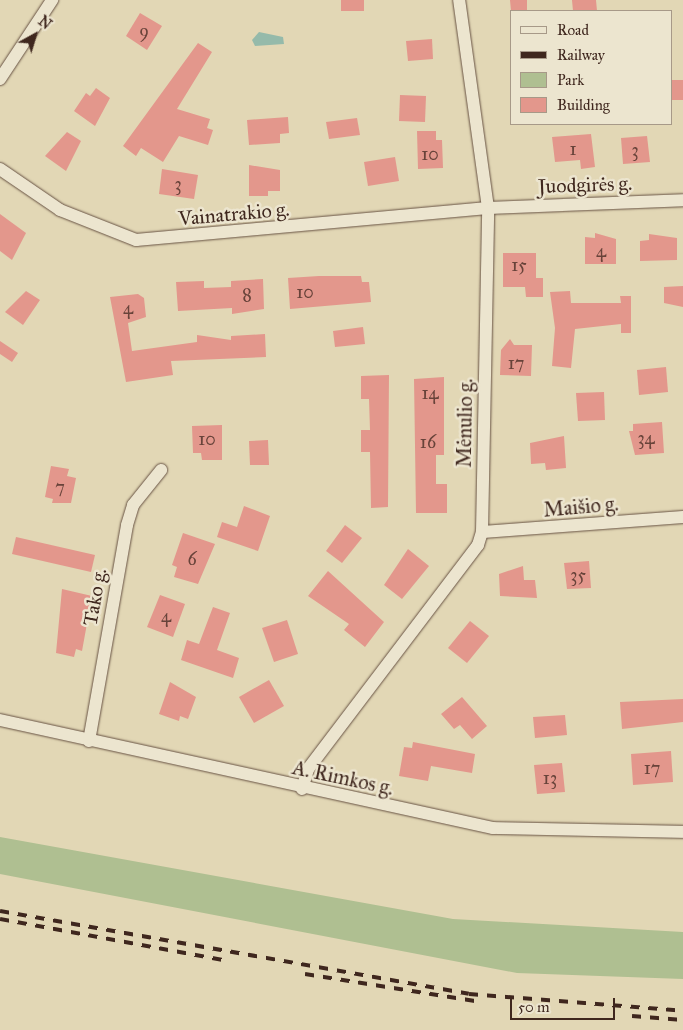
<!DOCTYPE html>
<meta charset="utf-8">
<style>
body{margin:0}
#map{position:relative;width:683px;height:1030px;overflow:hidden;background:#e2d7b5;font-family:"IM FELL Great Primer",serif}
div>[style]{position:absolute}
.green>*{inset:0;background:#afbf91}
.water>*{inset:0;background:#95baaa}
.building>*{inset:0;background:#e3978c}
.roads{filter:drop-shadow(0 0 1px #685344) drop-shadow(0 0 1px #685344)}
.minor>*{height:12px;margin:-6px;padding:0 6px;transform-origin:6px;border-radius:6px;background:#ece5cf}
.rail>*{height:4px;margin-top:-2px;transform-origin:0;background:repeating-linear-gradient(90deg,#3f271e 0 9px,transparent 0 18px)}
span{translate:-50% -50%;white-space:nowrap;text-align:center;line-height:1.15;-webkit-text-stroke:5px #ece5cf;paint-order:stroke}
.number-label{font-size:18px;color:#68433a}
.number-label span{-webkit-text-stroke-width:0}
.street-label{font-size:20px;color:#3f271e}
.legend{position:absolute;left:510px;top:10px;width:162px;height:115px;box-sizing:border-box;background:#ece5cf;border:1px solid #a79988;margin:0;padding:6px 9px;list-style:none;font-size:15px;color:#3f271e}
.legend li{display:flex;align-items:center;gap:10px;height:25px}
.legend b{width:25px;border:1px solid #a79988}
.north{position:absolute;left:10px;top:10px;width:50px;height:50px;-webkit-text-stroke:4px #ece5cf;paint-order:stroke;rotate:39deg;font-size:14px;font-weight:700;line-height:20px;text-align:center;color:#3f271e}
.north::after{content:'';display:block;margin:auto;width:18px;height:22px;background:#3f271e;clip-path:polygon(50% 0,100% 100%,50% 72%,0 100%)}
.scale{position:absolute;left:510px;top:998px;width:105px;height:22px;box-sizing:border-box;border:2px solid #3f271e;border-top:0;padding-left:6px;font-size:15px;line-height:18px;white-space:nowrap;color:#3f271e;-webkit-text-stroke:4px #ece5cf;paint-order:stroke}
</style>
<div id="map">
<div class="green">
<i style="clip-path:polygon(0 837px,453px 919px,683px 932px,683px 979px,517px 973px,0 874px)"></i>
</div>
<div class="water">
<i style="clip-path:polygon(259px 32px,283px 37px,284px 44px,255px 46px,252px 40px)"></i>
</div>
<div class="building">
<i style="clip-path:polygon(341px 0,364px 0,364px 11px,341px 11px)"></i>
<i style="clip-path:polygon(510px 0,527px 0,527px 11px,511px 11px)"></i>
<i style="clip-path:polygon(572px 0,596px 0,597px 11px,573px 11px)"></i>
<i style="clip-path:polygon(140px 13px,162px 26px,147px 50px,126px 36px)"></i>
<i style="clip-path:polygon(432px 39px,433px 59px,408px 61px,406px 41px)"></i>
<i style="clip-path:polygon(198px 43px,212px 52px,177px 109px,210px 119px,207px 128px,213px 130px,208px 145px,179px 136px,163px 162px,141px 148px,136px 156px,123px 146px)"></i>
<i style="clip-path:polygon(672px 80px,683px 80px,683px 100px,672px 100px)"></i>
<i style="clip-path:polygon(96px 88px,110px 98px,95px 126px,74px 111px,86px 93px,90px 96px)"></i>
<i style="clip-path:polygon(400px 95px,426px 96px,425px 122px,399px 121px)"></i>
<i style="clip-path:polygon(288px 117px,289px 133px,280px 134px,280px 143px,249px 145px,247px 120px)"></i>
<i style="clip-path:polygon(357px 118px,360px 135px,329px 139px,326px 122px)"></i>
<i style="clip-path:polygon(417px 131px,436px 131px,436px 140px,442px 140px,443px 168px,418px 169px)"></i>
<i style="clip-path:polygon(67px 132px,81px 141px,66px 171px,45px 156px)"></i>
<i style="clip-path:polygon(591px 134px,595px 167px,581px 169px,580px 160px,555px 162px,552px 137px)"></i>
<i style="clip-path:polygon(647px 136px,650px 162px,623px 164px,621px 138px)"></i>
<i style="clip-path:polygon(395px 157px,399px 181px,368px 186px,364px 162px)"></i>
<i style="clip-path:polygon(249px 165px,280px 170px,280px 191px,268px 191px,268px 196px,249px 196px)"></i>
<i style="clip-path:polygon(162px 169px,198px 175px,194px 199px,159px 194px)"></i>
<i style="clip-path:polygon(0 214px,26px 233px,12px 260px,0 251px)"></i>
<i style="clip-path:polygon(595px 233px,616px 239px,616px 264px,585px 264px,585px 237px,595px 238px)"></i>
<i style="clip-path:polygon(649px 234px,677px 238px,677px 260px,640px 261px,640px 241px,649px 240px)"></i>
<i style="clip-path:polygon(503px 253px,536px 253px,536px 278px,543px 278px,543px 297px,526px 297px,525px 287px,503px 287px)"></i>
<i style="clip-path:polygon(319px 276px,361px 276px,362px 282px,369px 282px,371px 302px,290px 309px,288px 278px)"></i>
<i style="clip-path:polygon(263px 279px,264px 309px,232px 314px,232px 308px,178px 311px,176px 282px,204px 281px,204px 288px,231px 287px,231px 281px)"></i>
<i style="clip-path:polygon(683px 286px,683px 307px,664px 303px,664px 287px)"></i>
<i style="clip-path:polygon(26px 291px,40px 300px,23px 325px,5px 312px)"></i>
<i style="clip-path:polygon(570px 291px,571px 303px,621px 303px,620px 296px,631px 296px,631px 333px,621px 333px,621px 324px,575px 329px,571px 368px,552px 366px,555px 328px,550px 292px)"></i>
<i style="clip-path:polygon(138px 294px,144px 298px,146px 317px,128px 323px,132px 351px,197px 342px,197px 335px,231px 340px,231px 336px,265px 334px,266px 357px,171px 361px,173px 375px,126px 382px,110px 297px)"></i>
<i style="clip-path:polygon(363px 327px,365px 344px,335px 347px,333px 331px)"></i>
<i style="clip-path:polygon(510px 339px,514px 345px,532px 345px,531px 376px,500px 375px,501px 350px)"></i>
<i style="clip-path:polygon(0 341px,18px 353px,12px 362px,0 354px)"></i>
<i style="clip-path:polygon(666px 367px,668px 392px,639px 395px,637px 370px)"></i>
<i style="clip-path:polygon(389px 375px,388px 507px,371px 508px,370px 452px,361px 452px,361px 430px,370px 430px,369px 399px,361px 399px,361px 376px)"></i>
<i style="clip-path:polygon(444px 377px,444px 455px,436px 455px,436px 484px,447px 484px,447px 513px,416px 513px,414px 379px)"></i>
<i style="clip-path:polygon(604px 392px,605px 420px,578px 421px,576px 393px)"></i>
<i style="clip-path:polygon(662px 422px,664px 453px,635px 455px,629px 431px,633px 431px,633px 424px)"></i>
<i style="clip-path:polygon(222px 425px,222px 460px,202px 460px,201px 453px,193px 453px,192px 426px)"></i>
<i style="clip-path:polygon(564px 436px,566px 468px,546px 470px,545px 463px,531px 464px,530px 443px)"></i>
<i style="clip-path:polygon(268px 440px,269px 465px,250px 465px,249px 441px)"></i>
<i style="clip-path:polygon(51px 466px,69px 469px,67px 476px,76px 478px,71px 503px,52px 503px,53px 499px,45px 497px)"></i>
<i style="clip-path:polygon(244px 506px,270px 516px,258px 551px,217px 537px,222px 522px,237px 527px)"></i>
<i style="clip-path:polygon(345px 525px,362px 538px,342px 563px,326px 551px)"></i>
<i style="clip-path:polygon(183px 533px,215px 544px,198px 584px,174px 577px,177px 567px,172px 565px)"></i>
<i style="clip-path:polygon(16px 537px,95px 555px,91px 572px,12px 554px)"></i>
<i style="clip-path:polygon(408px 549px,429px 566px,402px 599px,384px 585px)"></i>
<i style="clip-path:polygon(589px 561px,591px 588px,567px 589px,564px 563px)"></i>
<i style="clip-path:polygon(523px 566px,524px 580px,535px 580px,537px 598px,500px 596px,499px 574px)"></i>
<i style="clip-path:polygon(328px 571px,384px 622px,365px 647px,344px 630px,349px 624px,308px 596px)"></i>
<i style="clip-path:polygon(62px 589px,92px 596px,82px 651px,76px 649px,74px 657px,56px 653px)"></i>
<i style="clip-path:polygon(160px 595px,185px 604px,173px 637px,147px 627px)"></i>
<i style="clip-path:polygon(213px 607px,230px 613px,217px 650px,239px 658px,233px 678px,181px 660px,187px 640px,199px 644px)"></i>
<i style="clip-path:polygon(287px 620px,298px 654px,274px 662px,262px 628px)"></i>
<i style="clip-path:polygon(470px 621px,489px 636px,467px 663px,448px 648px)"></i>
<i style="clip-path:polygon(269px 680px,284px 706px,254px 723px,239px 697px)"></i>
<i style="clip-path:polygon(170px 682px,196px 697px,188px 719px,180px 716px,179px 721px,159px 714px)"></i>
<i style="clip-path:polygon(462px 697px,487px 726px,472px 739px,460px 725px,454px 729px,441px 714px)"></i>
<i style="clip-path:polygon(683px 699px,683px 722px,622px 729px,620px 702px)"></i>
<i style="clip-path:polygon(565px 715px,567px 735px,535px 738px,533px 717px)"></i>
<i style="clip-path:polygon(413px 742px,475px 754px,472px 773px,431px 766px,428px 781px,399px 776px,404px 747px,412px 748px)"></i>
<i style="clip-path:polygon(671px 751px,673px 782px,633px 785px,631px 754px)"></i>
<i style="clip-path:polygon(562px 763px,565px 792px,537px 794px,534px 765px)"></i>
</div>
<div class="roads">
<div class="minor">
<i style="left:0;top:79px;width:95px;rotate:-56.6deg"></i>
<i style="left:0;top:169px;width:73px;rotate:34.3deg"></i>
<i style="left:60px;top:210px;width:82px;rotate:21.5deg"></i>
<i style="left:136px;top:240px;width:353px;rotate:-5.2deg"></i>
<i style="left:488px;top:208px;width:195px;rotate:-2.3deg"></i>
<i style="left:482px;top:532px;width:202px;rotate:-4.3deg"></i>
<i style="left:0;top:720px;width:505px;rotate:12.36deg"></i>
<i style="left:493px;top:828px;width:190px;rotate:1.2deg"></i>
<i style="left:89px;top:741px;width:219px;rotate:-80deg"></i>
<i style="left:127px;top:525px;width:21px;rotate:-73deg"></i>
<i style="left:133px;top:505px;width:45px;rotate:-51.3deg"></i>
<i style="left:302px;top:789px;width:21px;rotate:-73deg"></i>
<i style="left:308px;top:769px;width:281px;rotate:-52.8deg"></i>
<i style="left:478px;top:545px;width:14px;rotate:-73deg"></i>
<i style="left:482px;top:532px;width:324px;rotate:-88.9deg"></i>
<i style="left:488px;top:208px;width:210px;rotate:-97.9deg"></i>
</div>
</div>
<div class="rail">
<i style="left:0;top:911px;width:476px;rotate:10deg"></i>
<i style="left:469px;top:994px;width:215px;rotate:4.5deg"></i>
<i style="left:0;top:919px;width:228px;rotate:10.4deg"></i>
<i style="left:305px;top:974px;width:172px;rotate:9deg"></i>
<i style="left:632px;top:1016px;width:51px;rotate:4.5deg"></i>
</div>
<div class="number-label">
<span style="left:144px;top:31px">9</span>
<span style="left:573px;top:149px">1</span>
<span style="left:635px;top:150px">3</span>
<span style="left:430px;top:154px">10</span>
<span style="left:178px;top:184px">3</span>
<span style="left:601px;top:251px">4</span>
<span style="left:519px;top:265px">15</span>
<span style="left:305px;top:292px">10</span>
<span style="left:247px;top:295px">8</span>
<span style="left:128px;top:308px">4</span>
<span style="left:516px;top:363px">17</span>
<span style="left:430px;top:393px">14</span>
<span style="left:646px;top:438px">34</span>
<span style="left:207px;top:439px">10</span>
<span style="left:428px;top:442px">16</span>
<span style="left:60px;top:487px">7</span>
<span style="left:192px;top:559px">6</span>
<span style="left:578px;top:575px">35</span>
<span style="left:166px;top:616px">4</span>
<span style="left:652px;top:768px">17</span>
<span style="left:550px;top:778px">13</span>
</div>
<div class="street-label">
<span style="left:585px;top:185px;rotate:-2deg">Juodgirės g.</span>
<span style="left:234px;top:214px;rotate:-5deg">Vainatrakio g.</span>
<span style="left:465px;top:423px;rotate:-89deg">Mėnulio g.</span>
<span style="left:581px;top:507px;rotate:-5deg">Maišio g.</span>
<span style="left:95px;top:597px;rotate:-80deg">Tako g.</span>
<span style="left:343px;top:778px;rotate:12deg">A. Rimkos g.</span>
</div>
<ul class="legend">
<li><b style="height:6px;background:#ece5cf"></b>Road</li>
<li><b style="height:6px;background:#3f271e"></b>Railway</li>
<li><b style="height:14px;background:#afbf91"></b>Park</li>
<li><b style="height:14px;background:#e3978c"></b>Building</li>
</ul>
<div class="north">N</div>
<div class="scale">50 m</div>
</div>
